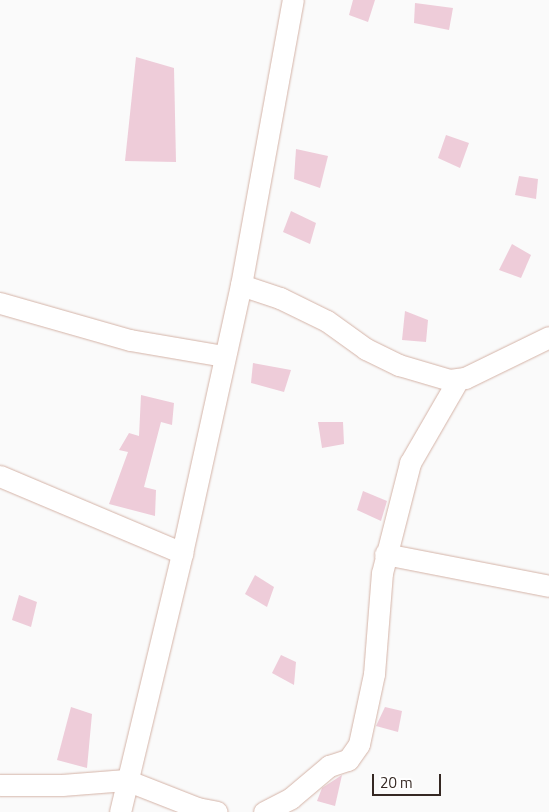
<!DOCTYPE html>
<style>
body{margin:0}
#map{position:relative;width:549px;height:812px;overflow:hidden;background:#fafafa;font-family:"Titillium Web",sans-serif}
div>[style]{position:absolute}
.building>*{inset:0;background:#eeccd9}
.roads{filter:drop-shadow(0 0 1px #d4b3a7) drop-shadow(0 0 1px #d4b3a7)}
.street>*{height:21px;margin:-10.5px;padding:0 10.5px;transform-origin:10.5px;border-radius:10.5px;background:#fff}
span{translate:-50% -50%;white-space:nowrap;text-align:center;line-height:1.15;-webkit-text-stroke:4px #fff;paint-order:stroke}
.scale{position:absolute;left:372px;top:774px;width:69px;height:22px;box-sizing:border-box;border:2px solid #352823;border-top:0;padding-left:6px;font-size:15px;line-height:18px;white-space:nowrap;color:#352823;-webkit-text-stroke:4px #fff;paint-order:stroke}
</style>
<div id="map">
<div class="building">
<i style="clip-path:polygon(353px 0,375px 0,368px 22px,349px 15px)"></i>
<i style="clip-path:polygon(415px 3px,453px 8px,449px 30px,414px 23px)"></i>
<i style="clip-path:polygon(136px 57px,174px 68px,176px 162px,125px 161px)"></i>
<i style="clip-path:polygon(446px 135px,469px 143px,460px 168px,438px 158px)"></i>
<i style="clip-path:polygon(296px 149px,328px 156px,320px 188px,294px 179px)"></i>
<i style="clip-path:polygon(519px 176px,538px 179px,536px 199px,515px 195px)"></i>
<i style="clip-path:polygon(291px 211px,316px 223px,310px 244px,283px 232px)"></i>
<i style="clip-path:polygon(512px 244px,531px 255px,521px 278px,499px 270px)"></i>
<i style="clip-path:polygon(405px 311px,428px 320px,426px 342px,402px 340px)"></i>
<i style="clip-path:polygon(253px 363px,291px 370px,284px 392px,251px 383px)"></i>
<i style="clip-path:polygon(141px 395px,174px 403px,172px 425px,161px 422px,144px 487px,156px 490px,155px 516px,109px 504px,128px 452px,119px 450px,129px 433px,139px 436px)"></i>
<i style="clip-path:polygon(318px 422px,343px 422px,344px 444px,322px 448px)"></i>
<i style="clip-path:polygon(363px 491px,387px 501px,381px 521px,357px 510px)"></i>
<i style="clip-path:polygon(255px 575px,274px 587px,267px 607px,245px 594px)"></i>
<i style="clip-path:polygon(19px 595px,37px 602px,31px 627px,12px 620px)"></i>
<i style="clip-path:polygon(281px 655px,296px 662px,294px 685px,272px 673px)"></i>
<i style="clip-path:polygon(71px 707px,92px 714px,87px 768px,57px 760px)"></i>
<i style="clip-path:polygon(385px 707px,402px 711px,398px 732px,376px 726px)"></i>
<i style="clip-path:polygon(342px 775px,335px 806px,317px 801px,322px 788px)"></i>
</div>
<div class="roads">
<div class="street">
<i style="left:241px;top:285px;width:41px;rotate:18.4deg"></i>
<i style="left:280px;top:298px;width:52px;rotate:26.1deg"></i>
<i style="left:327px;top:321px;width:48px;rotate:35.7deg"></i>
<i style="left:366px;top:349px;width:37px;rotate:26deg"></i>
<i style="left:399px;top:365px;width:53px;rotate:16.4deg"></i>
<i style="left:450px;top:380px;width:15px;rotate:-8deg"></i>
<i style="left:465px;top:378px;width:93px;rotate:-26deg"></i>
<i style="left:0;top:303px;width:135px;rotate:15.9deg"></i>
<i style="left:130px;top:340px;width:95px;rotate:9.7deg"></i>
<i style="left:0;top:476px;width:198px;rotate:22.9deg"></i>
<i style="left:385px;top:554px;width:167px;rotate:11deg"></i>
<i style="left:0;top:785px;width:62px"></i>
<i style="left:62px;top:785px;width:64px;rotate:-4.5deg"></i>
<i style="left:126px;top:780px;width:76px;rotate:21.5deg"></i>
<i style="left:197px;top:808px;width:20px;rotate:11deg"></i>
<i style="left:120px;top:812px;width:266px;rotate:-76.5deg"></i>
<i style="left:182px;top:553px;width:274px;rotate:-77.6deg"></i>
<i style="left:241px;top:285px;width:290px;rotate:-79.7deg"></i>
<i style="left:264px;top:812px;width:30px;rotate:-27deg"></i>
<i style="left:291px;top:798px;width:50px;rotate:-40.1deg"></i>
<i style="left:329px;top:766px;width:20px;rotate:-18deg"></i>
<i style="left:348px;top:760px;width:19px;rotate:-55deg"></i>
<i style="left:359px;top:744px;width:72px;rotate:-77.9deg"></i>
<i style="left:374px;top:674px;width:101px;rotate:-85.5deg"></i>
<i style="left:382px;top:573px;width:114px;rotate:-75.7deg"></i>
<i style="left:410px;top:463px;width:96px;rotate:-60deg"></i>
</div>
</div>
<div class="scale">20 m</div>
</div>
